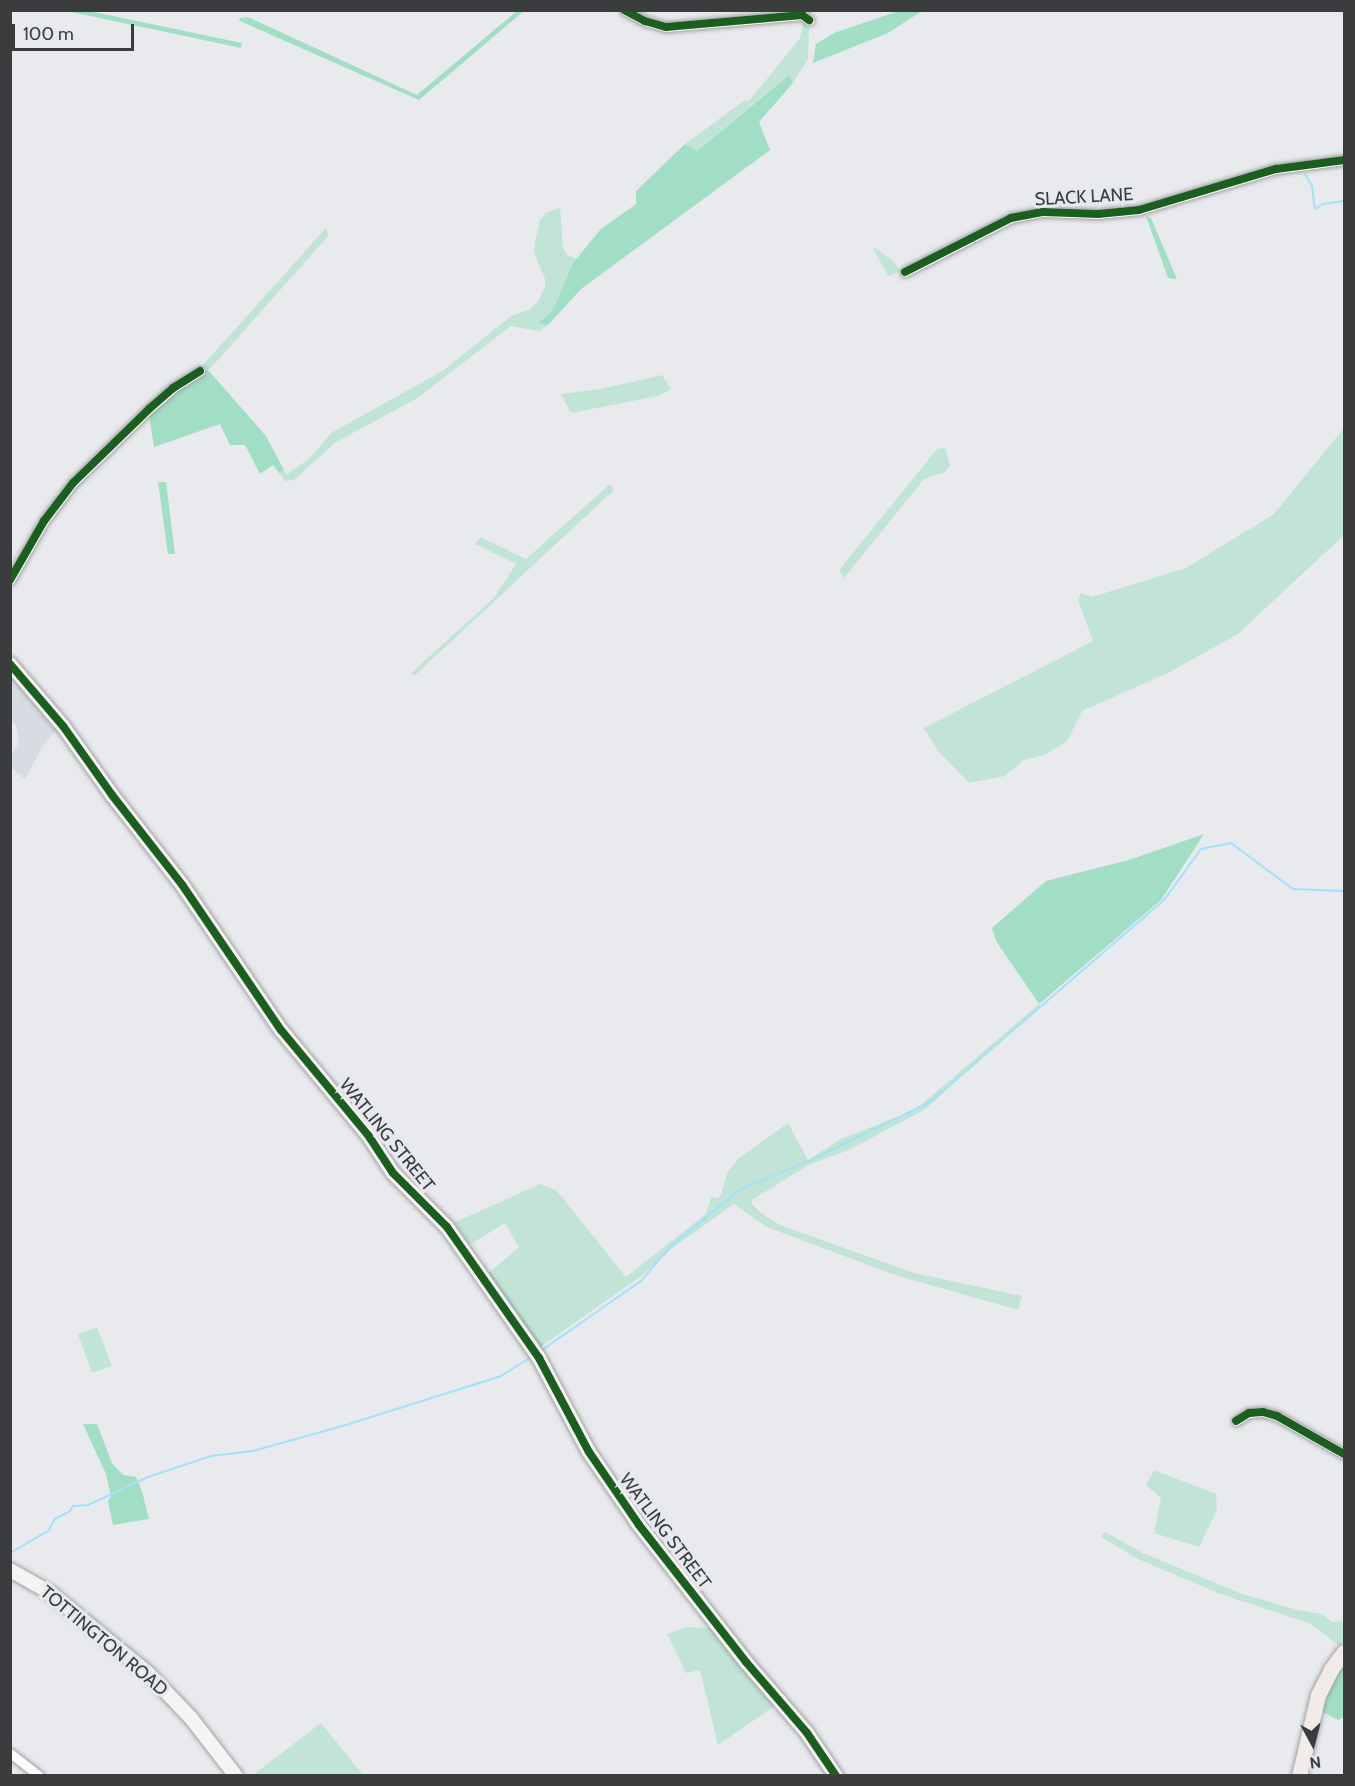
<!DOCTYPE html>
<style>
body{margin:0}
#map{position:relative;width:1355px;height:1786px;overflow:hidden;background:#e8eaed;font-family:Cabin,sans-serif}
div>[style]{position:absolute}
.built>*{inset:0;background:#d6dce2}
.green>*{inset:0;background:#c2e4d6}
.forest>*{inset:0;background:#a2dec6}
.stream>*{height:2px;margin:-1px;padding:0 1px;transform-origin:1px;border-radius:1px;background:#a2e2f8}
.roads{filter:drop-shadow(0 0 2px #a1a2a4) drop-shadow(0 0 2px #a1a2a4)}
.street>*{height:9px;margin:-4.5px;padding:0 4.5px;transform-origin:4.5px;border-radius:4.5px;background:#fcfcfc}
.secondary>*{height:14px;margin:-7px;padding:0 7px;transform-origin:7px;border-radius:7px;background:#f6f4f3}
.primary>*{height:15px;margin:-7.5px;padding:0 7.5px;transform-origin:7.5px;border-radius:7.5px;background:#f1ece9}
.cycleway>*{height:8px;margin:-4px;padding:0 4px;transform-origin:4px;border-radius:4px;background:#1b5e20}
span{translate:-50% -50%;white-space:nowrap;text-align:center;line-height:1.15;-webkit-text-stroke:6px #e6eaef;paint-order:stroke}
.street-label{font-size:18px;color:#3b3c3e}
.frame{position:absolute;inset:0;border:12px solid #3b3c3e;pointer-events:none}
.north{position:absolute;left:1283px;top:1714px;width:60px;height:60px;-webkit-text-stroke:4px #e6eaef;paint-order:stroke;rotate:173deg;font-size:16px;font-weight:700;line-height:24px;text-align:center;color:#3b3c3e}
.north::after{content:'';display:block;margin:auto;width:21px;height:27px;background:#3b3c3e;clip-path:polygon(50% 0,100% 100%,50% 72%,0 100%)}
.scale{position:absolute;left:12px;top:24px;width:122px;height:27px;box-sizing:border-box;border:3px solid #3b3c3e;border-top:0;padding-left:8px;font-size:18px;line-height:21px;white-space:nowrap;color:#3b3c3e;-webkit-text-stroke:4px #e6eaef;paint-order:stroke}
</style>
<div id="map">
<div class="built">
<i style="clip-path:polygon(10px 673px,59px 728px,44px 744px,25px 779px,11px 768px,11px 756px,19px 742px,16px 726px,11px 720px)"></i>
</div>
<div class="green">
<i style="clip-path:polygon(800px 19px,807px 22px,809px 27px,808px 59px,793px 83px,788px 75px,697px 151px,685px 144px,745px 100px,749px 101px,800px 38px,803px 22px)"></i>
<i style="clip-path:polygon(560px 208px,563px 247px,567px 255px,577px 259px,554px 308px,540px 322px,548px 325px,539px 331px,511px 326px,416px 399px,336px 442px,294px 480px,285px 481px,279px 473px,284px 470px,287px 474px,309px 459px,331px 433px,444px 370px,511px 316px,529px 310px,537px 303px,545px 287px,545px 279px,534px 252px,535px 242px,540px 220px,546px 213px)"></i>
<i style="clip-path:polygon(326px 228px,329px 235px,219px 359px,208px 370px,202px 366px)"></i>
<i style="clip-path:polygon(872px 246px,892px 260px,901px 271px,888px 276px)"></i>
<i style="clip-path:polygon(662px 375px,671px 389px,658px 396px,571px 413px,561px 394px,601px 389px)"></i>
<i style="clip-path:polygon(1344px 428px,1344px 535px,1238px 634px,1168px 673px,1082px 711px,1067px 741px,1045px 755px,1024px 760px,1005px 776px,969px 783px,938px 751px,924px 728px,1093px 641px,1078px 600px,1081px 593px,1092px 597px,1186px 568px,1274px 514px)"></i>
<i style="clip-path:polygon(945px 448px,950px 465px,945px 472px,924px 479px,844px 578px,839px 570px,937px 449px)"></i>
<i style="clip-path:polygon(610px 484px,614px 490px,414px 676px,411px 673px,494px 598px,516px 564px,475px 544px,480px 537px,526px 559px)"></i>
<i style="clip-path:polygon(1039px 1004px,1040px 1007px,924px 1110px,849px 1150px,810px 1164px,752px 1200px,752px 1204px,761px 1213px,780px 1225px,914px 1273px,1022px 1296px,1018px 1310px,895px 1275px,767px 1227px,734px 1204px,675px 1246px,644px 1274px,543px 1345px,490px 1272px,519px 1247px,505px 1223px,466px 1247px,451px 1224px,540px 1184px,557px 1191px,626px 1277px,706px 1214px,711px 1197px,717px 1198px,721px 1195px,727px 1173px,738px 1159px,788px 1123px,808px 1160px,841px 1139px,907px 1113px,922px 1104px)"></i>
<i style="clip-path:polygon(97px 1327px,112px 1366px,92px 1373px,78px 1334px)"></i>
<i style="clip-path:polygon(1154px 1470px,1216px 1494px,1217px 1510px,1199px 1547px,1154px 1533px,1161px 1498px,1146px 1485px)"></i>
<i style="clip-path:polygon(1105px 1532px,1143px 1553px,1242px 1594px,1298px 1610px,1322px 1614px,1332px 1622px,1344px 1621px,1344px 1640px,1339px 1646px,1311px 1624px,1218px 1593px,1138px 1559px,1101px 1537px)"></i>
<i style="clip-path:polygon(687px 1627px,713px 1628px,776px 1705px,718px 1745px,700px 1670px,686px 1673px,667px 1634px)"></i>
<i style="clip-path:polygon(321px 1723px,363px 1775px,253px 1775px)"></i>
</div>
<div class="forest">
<i style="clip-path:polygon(518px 10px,524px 11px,419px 100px,240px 21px,239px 18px,248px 17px,417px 95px)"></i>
<i style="clip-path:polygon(67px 11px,89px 11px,242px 43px,241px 48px)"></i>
<i style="clip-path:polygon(899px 11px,922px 11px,888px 33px,813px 63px,816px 44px,834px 33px)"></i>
<i style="clip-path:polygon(789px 75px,793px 83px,759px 122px,770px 150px,581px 289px,548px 325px,539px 323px,554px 308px,573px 263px,601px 229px,636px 204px,636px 191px,685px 144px,697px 151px)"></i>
<i style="clip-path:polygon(1146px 216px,1151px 218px,1177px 279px,1168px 278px)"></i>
<i style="clip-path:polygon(208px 370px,266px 436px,284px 470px,279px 473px,273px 465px,260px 474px,245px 445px,230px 445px,220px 424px,154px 447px,149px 414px,172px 393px)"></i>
<i style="clip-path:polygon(166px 482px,175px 554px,168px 554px,158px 482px)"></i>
<i style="clip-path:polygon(1204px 834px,1161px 900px,1039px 1004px,996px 941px,992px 928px,1046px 881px,1129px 860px)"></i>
<i style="clip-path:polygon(490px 1272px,543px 1345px,539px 1348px,486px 1276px)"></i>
<i style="clip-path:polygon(83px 1424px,97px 1424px,112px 1463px,123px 1475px,136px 1477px,142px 1491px,149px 1519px,113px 1525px,108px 1501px,111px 1496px,106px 1474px)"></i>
<i style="clip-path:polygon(1344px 1662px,1344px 1717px,1338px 1720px,1319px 1710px,1336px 1674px)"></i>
</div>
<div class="stream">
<i style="left:1305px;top:174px;width:14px;rotate:60deg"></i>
<i style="left:1312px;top:186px;width:23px;rotate:83deg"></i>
<i style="left:1315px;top:209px;width:9px;rotate:-32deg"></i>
<i style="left:1323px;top:204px;width:21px;rotate:-8deg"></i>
<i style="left:542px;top:1350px;width:121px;rotate:-34.9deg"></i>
<i style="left:641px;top:1281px;width:46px;rotate:-49.4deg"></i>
<i style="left:671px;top:1246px;width:90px;rotate:-39.2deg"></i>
<i style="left:741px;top:1189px;width:74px;rotate:-22.4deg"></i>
<i style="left:809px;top:1161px;width:135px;rotate:-26deg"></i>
<i style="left:930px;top:1102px;width:309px;rotate:-40.8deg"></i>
<i style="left:1164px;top:900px;width:63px;rotate:-54deg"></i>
<i style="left:1201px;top:849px;width:31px;rotate:-11deg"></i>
<i style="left:1231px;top:843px;width:77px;rotate:36.6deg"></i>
<i style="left:1293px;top:889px;width:51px;rotate:2.2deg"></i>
<i style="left:10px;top:1553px;width:44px;rotate:-30.1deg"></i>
<i style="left:48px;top:1531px;width:14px;rotate:-60deg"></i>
<i style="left:55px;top:1519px;width:17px;rotate:-28deg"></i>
<i style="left:70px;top:1511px;width:6px;rotate:-59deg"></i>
<i style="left:73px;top:1506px;width:15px;rotate:-4deg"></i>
<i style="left:88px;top:1505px;width:66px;rotate:-25deg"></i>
<i style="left:148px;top:1477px;width:66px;rotate:-18.4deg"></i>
<i style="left:211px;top:1456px;width:42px;rotate:-6.8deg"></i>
<i style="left:253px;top:1451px;width:100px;rotate:-15.7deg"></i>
<i style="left:349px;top:1424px;width:159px;rotate:-17.5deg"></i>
<i style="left:501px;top:1376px;width:34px;rotate:-32deg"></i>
</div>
<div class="roads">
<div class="street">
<i style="left:624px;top:10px;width:24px;rotate:28deg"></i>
<i style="left:645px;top:21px;width:22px;rotate:16deg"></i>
<i style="left:666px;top:27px;width:137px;rotate:-5deg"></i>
<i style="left:802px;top:15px;width:9px;rotate:36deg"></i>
<i style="left:905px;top:272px;width:119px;rotate:-27deg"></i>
<i style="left:1011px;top:218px;width:33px;rotate:-11deg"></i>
<i style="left:1043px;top:212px;width:55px;rotate:2.1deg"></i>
<i style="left:1098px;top:214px;width:41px;rotate:-5.6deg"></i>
<i style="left:1139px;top:210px;width:143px;rotate:-16.7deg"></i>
<i style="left:1276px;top:169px;width:69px;rotate:-7.5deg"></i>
<i style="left:10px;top:580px;width:68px;rotate:-60deg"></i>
<i style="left:44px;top:521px;width:48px;rotate:-52.7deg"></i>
<i style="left:73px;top:483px;width:106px;rotate:-44.2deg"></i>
<i style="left:149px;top:409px;width:32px;rotate:-41deg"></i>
<i style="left:173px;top:388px;width:32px;rotate:-32deg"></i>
<i style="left:1236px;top:1421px;width:15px;rotate:-32deg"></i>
<i style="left:1249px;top:1413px;width:14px;rotate:-4deg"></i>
<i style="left:1263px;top:1412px;width:15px;rotate:16deg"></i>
<i style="left:1277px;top:1416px;width:77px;rotate:29.6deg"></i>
<i style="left:10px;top:1753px;width:37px;rotate:38deg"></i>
</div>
<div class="secondary">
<i style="left:10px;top:664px;width:82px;rotate:49.5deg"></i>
<i style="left:63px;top:726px;width:85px;rotate:54.6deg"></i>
<i style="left:112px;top:795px;width:115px;rotate:52deg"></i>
<i style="left:183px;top:886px;width:174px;rotate:55.8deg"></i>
<i style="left:281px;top:1030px;width:136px;rotate:50.4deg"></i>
<i style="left:368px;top:1135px;width:45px;rotate:56.7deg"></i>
<i style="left:393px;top:1173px;width:76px;rotate:45deg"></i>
<i style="left:447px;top:1227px;width:160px;rotate:54.9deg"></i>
<i style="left:539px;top:1358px;width:106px;rotate:62deg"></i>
<i style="left:589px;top:1452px;width:88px;rotate:55.6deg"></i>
<i style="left:639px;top:1525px;width:174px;rotate:52deg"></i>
<i style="left:746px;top:1662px;width:94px;rotate:49.3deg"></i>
<i style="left:807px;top:1733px;width:52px;rotate:56deg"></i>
<i style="left:10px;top:1570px;width:45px;rotate:29.4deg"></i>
<i style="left:49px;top:1592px;width:128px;rotate:39.3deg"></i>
<i style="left:148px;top:1673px;width:62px;rotate:46.3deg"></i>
<i style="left:191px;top:1718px;width:73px;rotate:52.2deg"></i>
</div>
<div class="primary">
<i style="left:1299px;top:1776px;width:83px;rotate:-76.8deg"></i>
<i style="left:1318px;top:1695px;width:29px;rotate:-63deg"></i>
<i style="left:1331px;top:1669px;width:21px;rotate:-53deg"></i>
</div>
</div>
<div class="cycleway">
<i style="left:624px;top:10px;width:24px;rotate:28deg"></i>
<i style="left:645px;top:21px;width:22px;rotate:16deg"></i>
<i style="left:666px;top:27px;width:137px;rotate:-5deg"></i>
<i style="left:802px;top:15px;width:9px;rotate:36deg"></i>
<i style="left:905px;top:272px;width:119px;rotate:-27deg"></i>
<i style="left:1011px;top:218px;width:33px;rotate:-11deg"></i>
<i style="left:1043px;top:212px;width:55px;rotate:2.1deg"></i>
<i style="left:1098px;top:214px;width:41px;rotate:-5.6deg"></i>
<i style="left:1139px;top:210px;width:143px;rotate:-16.7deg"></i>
<i style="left:1276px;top:169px;width:69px;rotate:-7.5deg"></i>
<i style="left:10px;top:580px;width:68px;rotate:-60deg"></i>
<i style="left:44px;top:521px;width:48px;rotate:-52.7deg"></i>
<i style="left:73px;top:483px;width:106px;rotate:-44.2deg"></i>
<i style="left:149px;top:409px;width:32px;rotate:-41deg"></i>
<i style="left:173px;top:388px;width:32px;rotate:-32deg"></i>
<i style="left:10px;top:664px;width:82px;rotate:49.5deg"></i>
<i style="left:63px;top:726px;width:85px;rotate:54.6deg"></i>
<i style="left:112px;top:795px;width:115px;rotate:52deg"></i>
<i style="left:183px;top:886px;width:174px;rotate:55.8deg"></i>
<i style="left:281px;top:1030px;width:136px;rotate:50.4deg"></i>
<i style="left:368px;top:1135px;width:45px;rotate:56.7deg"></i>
<i style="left:393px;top:1173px;width:76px;rotate:45deg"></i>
<i style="left:447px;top:1227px;width:160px;rotate:54.9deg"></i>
<i style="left:539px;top:1358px;width:106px;rotate:62deg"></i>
<i style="left:589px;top:1452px;width:88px;rotate:55.6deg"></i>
<i style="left:639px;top:1525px;width:174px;rotate:52deg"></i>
<i style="left:746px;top:1662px;width:94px;rotate:49.3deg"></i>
<i style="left:807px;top:1733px;width:52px;rotate:56deg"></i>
<i style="left:1236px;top:1421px;width:15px;rotate:-32deg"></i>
<i style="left:1249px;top:1413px;width:14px;rotate:-4deg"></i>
<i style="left:1263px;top:1412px;width:15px;rotate:16deg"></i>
<i style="left:1277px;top:1416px;width:77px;rotate:29.6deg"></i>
</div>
<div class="street-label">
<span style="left:1084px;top:197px;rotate:-3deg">SLACK LANE</span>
<span style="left:387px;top:1135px;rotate:51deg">WATLING STREET</span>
<span style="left:665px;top:1531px;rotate:53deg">WATLING STREET</span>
<span style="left:104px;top:1641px;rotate:40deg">TOTTINGTON ROAD</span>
</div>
<div class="frame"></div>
<div class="north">N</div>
<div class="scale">100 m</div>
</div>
